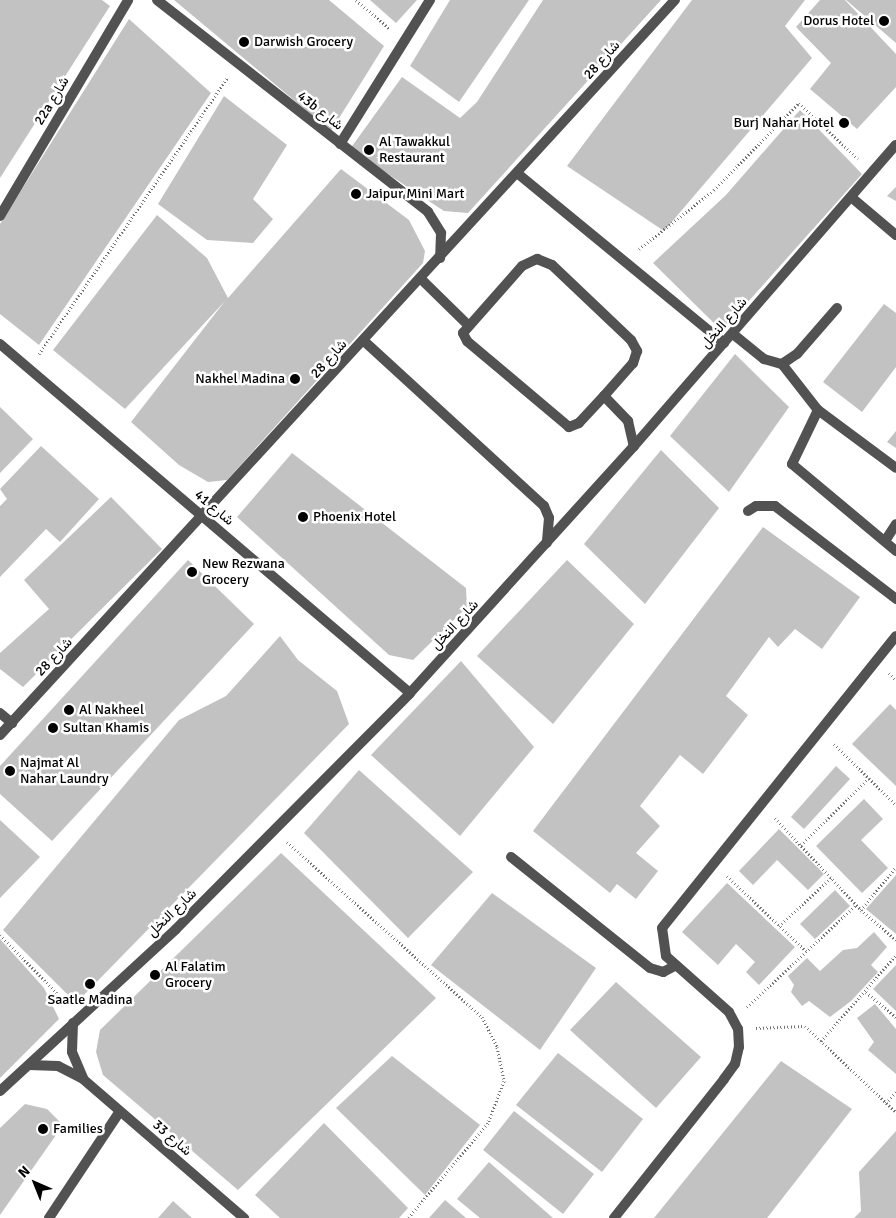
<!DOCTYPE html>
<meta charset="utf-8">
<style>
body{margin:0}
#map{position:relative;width:896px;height:1218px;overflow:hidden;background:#fff;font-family:Signika,Vazirmatn,sans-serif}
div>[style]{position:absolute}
.building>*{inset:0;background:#c2c2c2}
.path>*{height:3px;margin-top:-1.5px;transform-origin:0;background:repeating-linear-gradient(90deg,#747474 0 1px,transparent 0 3.5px)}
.service>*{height:10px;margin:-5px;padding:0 5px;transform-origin:5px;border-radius:5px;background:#525252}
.minor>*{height:10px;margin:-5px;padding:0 5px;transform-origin:5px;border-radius:5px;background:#525252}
.dots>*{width:14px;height:14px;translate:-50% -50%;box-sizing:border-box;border:2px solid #fff;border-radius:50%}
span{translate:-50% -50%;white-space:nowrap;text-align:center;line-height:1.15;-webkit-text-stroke:5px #fff;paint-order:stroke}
.poi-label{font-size:14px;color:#000}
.right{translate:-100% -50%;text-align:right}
.left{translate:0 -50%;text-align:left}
.street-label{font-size:14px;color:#000}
.north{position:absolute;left:10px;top:1158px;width:50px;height:50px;-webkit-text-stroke:4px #fff;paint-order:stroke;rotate:316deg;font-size:14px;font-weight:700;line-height:20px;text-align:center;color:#000}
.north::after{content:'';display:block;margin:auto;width:18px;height:22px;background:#000;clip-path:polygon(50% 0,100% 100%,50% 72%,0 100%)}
</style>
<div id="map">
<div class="building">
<i style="clip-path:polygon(0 0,102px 0,110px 6px,0 178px)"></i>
<i style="clip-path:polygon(174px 0,329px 0,384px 46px,331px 131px)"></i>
<i style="clip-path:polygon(370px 0,417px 0,396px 23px)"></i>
<i style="clip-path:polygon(450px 0,529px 0,459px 102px,410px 66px)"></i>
<i style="clip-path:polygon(543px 0,661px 0,468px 213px,444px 211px,350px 149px,402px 77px,460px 118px,477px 102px)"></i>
<i style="clip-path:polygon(692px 0,805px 0,785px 26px,812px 58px,664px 231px,567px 166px)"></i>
<i style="clip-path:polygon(820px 0,845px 0,896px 54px,896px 87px,857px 129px,810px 89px,831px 63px,796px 27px)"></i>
<i style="clip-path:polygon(846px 0,896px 0,896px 43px)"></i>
<i style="clip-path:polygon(129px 19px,211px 93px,39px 345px,0 314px,0 224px)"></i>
<i style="clip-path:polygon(224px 96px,287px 145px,253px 199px,273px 219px,253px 243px,207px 240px,158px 204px)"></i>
<i style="clip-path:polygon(800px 110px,862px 174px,722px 331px,653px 263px,726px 195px)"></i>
<i style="clip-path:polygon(341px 169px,409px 220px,425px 251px,423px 263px,227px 480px,208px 482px,179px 465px,131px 422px,225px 301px,125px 409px,53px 350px,157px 215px,207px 258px,228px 298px)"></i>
<i style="clip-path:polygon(896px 187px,896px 201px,887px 196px)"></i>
<i style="clip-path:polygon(884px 304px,896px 313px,896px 367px,862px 412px,823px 382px)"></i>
<i style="clip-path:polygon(735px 354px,789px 407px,729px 492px,670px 436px)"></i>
<i style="clip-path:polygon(0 407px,33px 439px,0 473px)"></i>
<i style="clip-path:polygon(896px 431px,896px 448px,887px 442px)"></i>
<i style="clip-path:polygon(41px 446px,99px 499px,60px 542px,46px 529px,0 577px,0 506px,7px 499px,0 489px)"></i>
<i style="clip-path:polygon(661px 450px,719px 508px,645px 604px,584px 544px)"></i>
<i style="clip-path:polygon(292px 453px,466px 588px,467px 607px,413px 660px,389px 655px,237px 517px)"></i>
<i style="clip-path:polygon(111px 497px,162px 549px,23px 687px,0 669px,0 653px,49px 609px,24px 580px)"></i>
<i style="clip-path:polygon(763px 527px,860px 597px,822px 649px,795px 629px,778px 647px,769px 637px,726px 696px,748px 715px,703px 774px,680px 755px,640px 806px,660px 826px,636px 853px,658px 871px,636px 899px,617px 884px,610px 893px,533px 831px)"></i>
<i style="clip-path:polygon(188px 560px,254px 624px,52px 841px,0 794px,0 766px)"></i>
<i style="clip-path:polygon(567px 560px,634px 624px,553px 724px,477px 656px)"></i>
<i style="clip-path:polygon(280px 636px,298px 660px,337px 691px,349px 724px,76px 1003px,3px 930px,179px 720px,226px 696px)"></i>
<i style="clip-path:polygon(461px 661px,534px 747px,460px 836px,371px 755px)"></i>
<i style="clip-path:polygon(890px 704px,896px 710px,896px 786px,852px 744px)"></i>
<i style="clip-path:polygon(836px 766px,850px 779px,804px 829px,791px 817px)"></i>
<i style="clip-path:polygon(359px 770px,473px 872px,408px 938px,304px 833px)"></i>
<i style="clip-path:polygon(864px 799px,883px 819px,861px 840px,888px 868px,862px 893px,816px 846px)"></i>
<i style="clip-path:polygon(0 820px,40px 857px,0 898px)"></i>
<i style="clip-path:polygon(779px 829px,824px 874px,808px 890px,777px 860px,753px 885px,739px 871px)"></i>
<i style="clip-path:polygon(281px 853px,436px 998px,238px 1190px,103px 1075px,96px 1052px,100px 1030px)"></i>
<i style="clip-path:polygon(896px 875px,896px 934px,866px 909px)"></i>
<i style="clip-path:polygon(727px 883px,795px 947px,759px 985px,746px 972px,755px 962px,736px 944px,718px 965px,682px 932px)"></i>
<i style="clip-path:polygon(835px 890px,850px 906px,815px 939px,800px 924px)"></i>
<i style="clip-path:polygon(492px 893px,596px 968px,540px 1050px,431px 965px)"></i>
<i style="clip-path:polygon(874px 932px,887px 947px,871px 965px,878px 972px,851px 1001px,830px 1017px,809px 1001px,802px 1006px,791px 992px,794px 985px,788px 976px,807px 958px,820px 971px,843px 950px,857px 948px)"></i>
<i style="clip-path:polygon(0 939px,44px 988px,59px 1019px,0 1078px)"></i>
<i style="clip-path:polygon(896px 965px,896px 1011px,873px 989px)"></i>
<i style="clip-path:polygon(616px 982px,701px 1057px,656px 1108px,570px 1030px)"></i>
<i style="clip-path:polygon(875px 1004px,896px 1029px,896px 1074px,868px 1050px,874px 1042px,857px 1018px)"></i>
<i style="clip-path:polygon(558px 1053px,643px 1119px,602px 1172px,516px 1105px)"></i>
<i style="clip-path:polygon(392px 1056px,480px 1125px,425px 1195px,336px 1108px)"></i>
<i style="clip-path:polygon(781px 1061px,852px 1109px,767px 1218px,654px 1218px)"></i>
<i style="clip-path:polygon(25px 1104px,47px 1109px,63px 1125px,0 1215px,0 1128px)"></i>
<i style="clip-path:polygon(514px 1111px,594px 1174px,563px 1214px,483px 1150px)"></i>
<i style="clip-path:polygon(324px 1123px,408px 1208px,399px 1218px,280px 1218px,255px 1195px)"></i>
<i style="clip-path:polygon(896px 1131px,896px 1218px,854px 1218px,861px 1211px,859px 1172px)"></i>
<i style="clip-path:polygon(489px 1162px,553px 1218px,480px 1218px,457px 1199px)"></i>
<i style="clip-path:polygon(445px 1200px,466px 1218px,429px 1218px)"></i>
<i style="clip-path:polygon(173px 1201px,192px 1218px,158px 1218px)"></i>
</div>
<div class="path">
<i style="left:356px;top:0;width:45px;rotate:40.5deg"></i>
<i style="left:639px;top:249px;width:95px;rotate:-38.2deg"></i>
<i style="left:714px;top:190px;width:122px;rotate:-45.7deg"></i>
<i style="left:799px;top:103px;width:81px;rotate:43.5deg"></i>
<i style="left:39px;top:354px;width:334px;rotate:-55.7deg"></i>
<i style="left:889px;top:673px;width:10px;rotate:45deg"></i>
<i style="left:834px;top:744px;width:87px;rotate:44.5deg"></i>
<i style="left:775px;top:818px;width:126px;rotate:46.9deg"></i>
<i style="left:861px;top:910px;width:46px;rotate:40.6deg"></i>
<i style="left:287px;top:842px;width:262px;rotate:41.9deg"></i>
<i style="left:482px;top:1017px;width:34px;rotate:63deg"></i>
<i style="left:497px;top:1047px;width:35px;rotate:78deg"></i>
<i style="left:504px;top:1081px;width:45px;rotate:110.9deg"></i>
<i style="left:488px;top:1123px;width:124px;rotate:130.1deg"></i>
<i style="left:801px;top:845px;width:95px;rotate:-44.6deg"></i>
<i style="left:727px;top:876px;width:109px;rotate:43.5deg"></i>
<i style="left:861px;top:910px;width:55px;rotate:-50.9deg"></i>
<i style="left:779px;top:926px;width:71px;rotate:-42.7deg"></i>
<i style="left:0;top:935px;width:80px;rotate:45.5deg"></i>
<i style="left:56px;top:992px;width:17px;rotate:62deg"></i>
<i style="left:866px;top:992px;width:39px;rotate:40deg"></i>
<i style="left:747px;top:1007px;width:149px;rotate:-43.1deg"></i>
<i style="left:756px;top:1028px;width:49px;rotate:-2.3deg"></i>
<i style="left:805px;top:1026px;width:125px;rotate:43.4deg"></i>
<i style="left:821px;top:1041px;width:114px;rotate:-48.9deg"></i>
<i style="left:886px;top:1103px;width:15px;rotate:-48deg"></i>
</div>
<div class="service">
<i style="left:340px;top:144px;width:170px;rotate:-58deg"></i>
<i style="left:517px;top:173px;width:268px;rotate:39.4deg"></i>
<i style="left:851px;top:197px;width:59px;rotate:40.2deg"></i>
<i style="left:537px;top:259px;width:16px;rotate:22deg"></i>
<i style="left:552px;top:265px;width:109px;rotate:43.5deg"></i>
<i style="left:631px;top:340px;width:13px;rotate:61deg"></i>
<i style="left:637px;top:351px;width:13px;rotate:108deg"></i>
<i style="left:633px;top:363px;width:44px;rotate:131.3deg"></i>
<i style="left:604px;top:396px;width:37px;rotate:133deg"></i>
<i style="left:579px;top:423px;width:11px;rotate:158deg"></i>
<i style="left:569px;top:427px;width:133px;rotate:-139.9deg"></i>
<i style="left:467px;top:341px;width:9px;rotate:-117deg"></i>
<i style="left:463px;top:333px;width:89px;rotate:-48.6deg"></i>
<i style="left:522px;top:266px;width:17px;rotate:-25deg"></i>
<i style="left:421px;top:279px;width:64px;rotate:44.4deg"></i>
<i style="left:733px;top:334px;width:40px;rotate:39deg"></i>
<i style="left:764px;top:359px;width:19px;rotate:16deg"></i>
<i style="left:782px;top:364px;width:18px;rotate:-34deg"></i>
<i style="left:797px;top:354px;width:61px;rotate:-49deg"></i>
<i style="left:364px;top:341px;width:244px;rotate:42.5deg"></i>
<i style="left:544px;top:506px;width:13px;rotate:67deg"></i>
<i style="left:549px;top:518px;width:25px;rotate:95deg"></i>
<i style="left:782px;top:364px;width:58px;rotate:52deg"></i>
<i style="left:818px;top:410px;width:60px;rotate:115.7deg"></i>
<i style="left:792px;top:464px;width:136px;rotate:39.9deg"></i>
<i style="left:604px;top:396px;width:35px;rotate:46deg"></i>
<i style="left:628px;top:421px;width:26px;rotate:77deg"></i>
<i style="left:818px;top:410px;width:97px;rotate:36.6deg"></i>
<i style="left:748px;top:511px;width:9px;rotate:-32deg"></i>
<i style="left:756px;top:506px;width:19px"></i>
<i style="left:775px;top:506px;width:153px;rotate:37.5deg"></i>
<i style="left:885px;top:541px;width:20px;rotate:-57deg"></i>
<i style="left:511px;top:857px;width:178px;rotate:38.6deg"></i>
<i style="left:650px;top:968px;width:14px;rotate:17deg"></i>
<i style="left:663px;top:972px;width:13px;rotate:-27deg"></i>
<i style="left:49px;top:1218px;width:128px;rotate:-56.4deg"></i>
<i style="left:614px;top:1218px;width:177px;rotate:-51.6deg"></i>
<i style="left:724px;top:1079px;width:19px;rotate:-54deg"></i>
<i style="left:735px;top:1064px;width:17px;rotate:-77deg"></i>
<i style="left:739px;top:1047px;width:18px;rotate:-93deg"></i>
<i style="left:738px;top:1029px;width:19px;rotate:-118deg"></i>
<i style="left:729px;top:1012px;width:84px;rotate:-138.4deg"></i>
<i style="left:666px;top:956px;width:28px;rotate:-98deg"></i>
<i style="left:662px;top:928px;width:374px;rotate:-51.3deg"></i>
</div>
<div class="minor">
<i style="left:157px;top:0;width:344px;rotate:38deg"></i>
<i style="left:428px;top:212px;width:25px;rotate:58deg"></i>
<i style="left:441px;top:233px;width:25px;rotate:92deg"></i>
<i style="left:0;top:216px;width:251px;rotate:-59.3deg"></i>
<i style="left:0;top:344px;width:538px;rotate:40.41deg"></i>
<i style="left:0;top:713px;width:16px;rotate:40deg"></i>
<i style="left:0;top:735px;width:998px;rotate:-47.44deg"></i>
<i style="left:73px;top:1023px;width:29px;rotate:92deg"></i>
<i style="left:72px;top:1052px;width:28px;rotate:67deg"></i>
<i style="left:29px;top:1065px;width:29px;rotate:2deg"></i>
<i style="left:58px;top:1066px;width:28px;rotate:27deg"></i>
<i style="left:83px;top:1079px;width:213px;rotate:40.8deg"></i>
<i style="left:0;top:1091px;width:239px;rotate:-42.6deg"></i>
<i style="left:176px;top:929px;width:332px;rotate:-45.2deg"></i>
<i style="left:410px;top:693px;width:333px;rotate:-47.8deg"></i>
<i style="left:634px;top:446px;width:399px;rotate:-49deg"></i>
</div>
<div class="dots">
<i style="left:884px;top:21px;background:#000"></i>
<i style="left:244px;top:42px;background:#000"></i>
<i style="left:844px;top:123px;background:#000"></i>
<i style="left:369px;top:150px;background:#000"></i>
<i style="left:356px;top:194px;background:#000"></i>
<i style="left:295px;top:379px;background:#000"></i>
<i style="left:303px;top:517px;background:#000"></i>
<i style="left:192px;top:572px;background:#000"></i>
<i style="left:69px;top:710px;background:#000"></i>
<i style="left:53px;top:728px;background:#000"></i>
<i style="left:10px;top:771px;background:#000"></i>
<i style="left:155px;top:975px;background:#000"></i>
<i style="left:90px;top:984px;background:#000"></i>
<i style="left:43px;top:1129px;background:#000"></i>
</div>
<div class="poi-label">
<span class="right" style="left:874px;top:21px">Dorus Hotel</span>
<span class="left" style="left:254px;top:42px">Darwish Grocery</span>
<span class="right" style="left:834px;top:123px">Burj Nahar Hotel</span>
<span class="left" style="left:379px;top:150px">Al Tawakkul<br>Restaurant</span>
<span class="left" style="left:366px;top:194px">Jaipur Mini Mart</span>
<span class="right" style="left:285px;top:379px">Nakhel Madina</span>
<span class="left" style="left:313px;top:517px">Phoenix Hotel</span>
<span class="left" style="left:202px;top:572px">New Rezwana<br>Grocery</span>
<span class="left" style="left:79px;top:710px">Al Nakheel</span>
<span class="left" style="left:63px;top:728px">Sultan Khamis</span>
<span class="left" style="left:20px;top:771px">Najmat Al<br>Nahar Laundry</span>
<span class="left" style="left:165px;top:975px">Al Falatim<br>Grocery</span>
<span style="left:90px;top:1000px">Saatle Madina</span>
<span class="left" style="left:53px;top:1129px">Families</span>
</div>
<div class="street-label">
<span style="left:602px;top:60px;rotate:-48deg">شارع 28</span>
<span style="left:52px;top:101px;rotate:-59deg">22a شارع</span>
<span style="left:320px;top:111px;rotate:38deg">43b شارع</span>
<span style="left:724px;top:323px;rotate:-49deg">شارع النخل</span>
<span style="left:329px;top:359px;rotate:-48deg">شارع 28</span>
<span style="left:214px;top:508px;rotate:40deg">شارع 41</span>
<span style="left:455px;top:625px;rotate:-47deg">شارع النخل</span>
<span style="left:54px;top:657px;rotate:-47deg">شارع 28</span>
<span style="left:172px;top:913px;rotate:-44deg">شارع النخل</span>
<span style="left:172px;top:1138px;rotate:41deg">شارع 33</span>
</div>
<div class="north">N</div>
</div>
